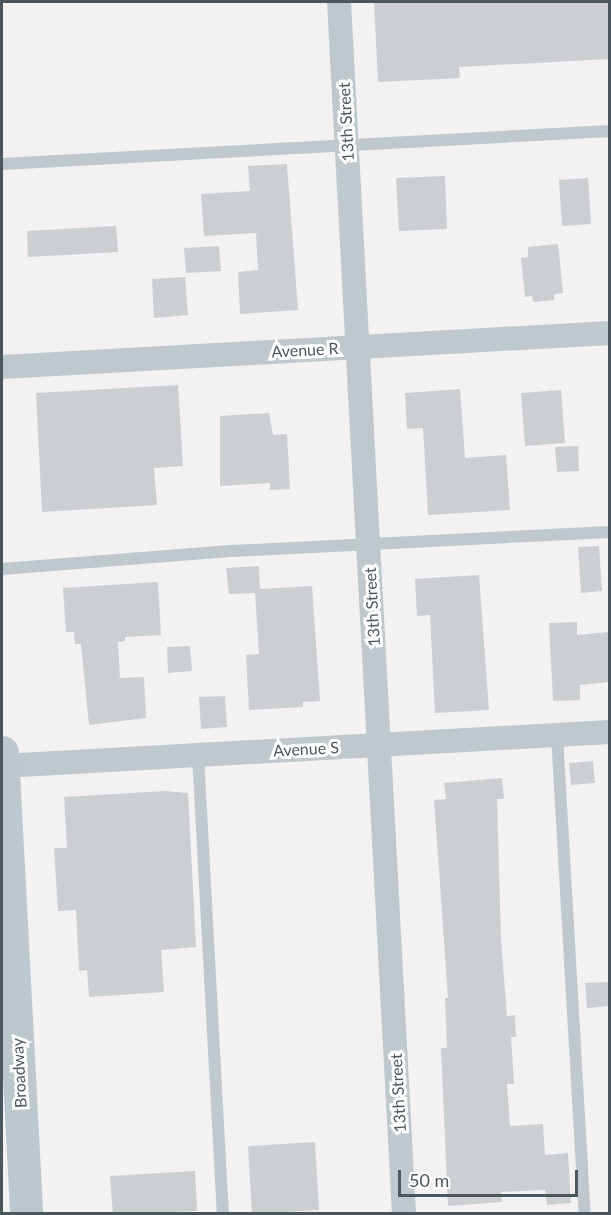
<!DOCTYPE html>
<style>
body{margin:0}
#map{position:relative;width:611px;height:1215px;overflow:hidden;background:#f3f1f2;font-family:Lato,sans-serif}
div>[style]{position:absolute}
.building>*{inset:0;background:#cccfd2}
.lane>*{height:12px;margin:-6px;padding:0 6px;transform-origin:6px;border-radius:6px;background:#bfc8cc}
.street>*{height:24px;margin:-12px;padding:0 12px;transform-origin:12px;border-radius:12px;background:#bfc8cc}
.secondary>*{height:33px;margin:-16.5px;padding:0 16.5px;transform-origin:16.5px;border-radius:16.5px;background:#bcc8cd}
span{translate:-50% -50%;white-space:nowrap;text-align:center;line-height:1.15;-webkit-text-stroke:6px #fff;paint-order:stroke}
.street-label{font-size:16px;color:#4b575d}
.frame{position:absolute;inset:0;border:3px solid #4b575d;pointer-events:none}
.scale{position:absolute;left:398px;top:1170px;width:180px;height:27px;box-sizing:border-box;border:3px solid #4b575d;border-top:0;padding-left:8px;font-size:18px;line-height:21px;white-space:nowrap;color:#4b575d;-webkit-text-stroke:4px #fff;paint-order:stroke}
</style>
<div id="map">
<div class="building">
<i style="clip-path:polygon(374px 2px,609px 2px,609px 59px,459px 67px,460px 78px,378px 82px)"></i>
<i style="clip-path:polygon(287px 164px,298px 310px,240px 314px,238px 272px,258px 270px,256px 233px,204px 236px,201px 194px,250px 191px,248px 166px)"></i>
<i style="clip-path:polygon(445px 176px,447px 229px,399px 231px,396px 178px)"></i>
<i style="clip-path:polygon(588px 178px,591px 224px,562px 226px,559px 180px)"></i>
<i style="clip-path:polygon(116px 226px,118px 252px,28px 257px,27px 231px)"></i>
<i style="clip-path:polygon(558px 244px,563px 293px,554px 294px,554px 300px,533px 302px,532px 296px,525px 297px,521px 258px,528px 257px,528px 247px)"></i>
<i style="clip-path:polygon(219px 246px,221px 271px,186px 273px,184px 248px)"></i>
<i style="clip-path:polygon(185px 277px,188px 315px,154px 318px,152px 279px)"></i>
<i style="clip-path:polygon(178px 385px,183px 466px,154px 468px,157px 505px,42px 512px,36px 393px)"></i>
<i style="clip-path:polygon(460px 389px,465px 458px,506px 455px,510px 510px,428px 515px,423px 428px,407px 429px,405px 393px)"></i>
<i style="clip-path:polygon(561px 390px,565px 443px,525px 446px,521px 393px)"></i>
<i style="clip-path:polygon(269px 413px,273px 435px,287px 434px,290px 489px,270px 490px,270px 483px,220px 486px,220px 416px)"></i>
<i style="clip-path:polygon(578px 446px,579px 471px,557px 472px,555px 447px)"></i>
<i style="clip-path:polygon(599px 546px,602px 591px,581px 593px,578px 547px)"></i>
<i style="clip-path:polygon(259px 566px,260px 589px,312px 586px,320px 701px,303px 702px,303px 707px,249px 710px,246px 655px,259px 654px,255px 593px,229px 594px,226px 568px)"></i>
<i style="clip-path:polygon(479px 575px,489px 710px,435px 713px,430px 615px,417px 616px,415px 579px)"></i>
<i style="clip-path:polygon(158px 582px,161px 635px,125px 637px,125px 641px,118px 642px,120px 678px,144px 677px,146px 718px,89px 725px,81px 644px,75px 644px,74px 632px,66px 632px,63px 588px)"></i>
<i style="clip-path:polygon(577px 622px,577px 635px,609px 632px,609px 682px,580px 685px,580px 700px,553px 701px,549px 623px)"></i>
<i style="clip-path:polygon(190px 646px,192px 671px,168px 673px,167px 647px)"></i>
<i style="clip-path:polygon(225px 696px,227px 727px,201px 729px,199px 697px)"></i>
<i style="clip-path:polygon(593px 761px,595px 783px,571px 785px,569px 763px)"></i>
<i style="clip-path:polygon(502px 778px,504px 799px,497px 799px,501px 940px,507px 1016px,515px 1015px,516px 1037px,511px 1037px,514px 1084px,507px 1084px,510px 1126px,543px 1124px,545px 1155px,568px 1153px,571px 1203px,547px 1205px,545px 1190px,501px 1192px,502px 1202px,448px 1206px,441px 1048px,447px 1048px,445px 998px,448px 998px,434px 800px,446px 799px,444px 783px)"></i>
<i style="clip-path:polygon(165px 791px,188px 793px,196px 947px,161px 950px,164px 992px,89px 997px,87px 970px,79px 971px,76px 910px,58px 911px,54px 848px,67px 848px,64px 797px)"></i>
<i style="clip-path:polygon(609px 982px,609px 1006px,587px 1008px,585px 983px)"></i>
<i style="clip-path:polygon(315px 1142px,319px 1210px,252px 1214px,248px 1146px)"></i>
<i style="clip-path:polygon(195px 1171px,197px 1211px,113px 1214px,110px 1176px)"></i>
</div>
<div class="lane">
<i style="left:2px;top:164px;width:609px;rotate:-3.11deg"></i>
<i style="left:2px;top:569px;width:232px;rotate:-4.5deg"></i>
<i style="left:233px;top:551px;width:377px;rotate:-2.9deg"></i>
<i style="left:557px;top:735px;width:480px;rotate:86.7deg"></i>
<i style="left:198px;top:755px;width:460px;rotate:86.9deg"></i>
</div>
<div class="street">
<i style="left:339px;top:2px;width:1214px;rotate:86.93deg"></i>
<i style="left:2px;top:367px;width:609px;rotate:-3.2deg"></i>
<i style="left:2px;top:766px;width:609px;rotate:-3.2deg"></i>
</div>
<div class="secondary">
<i style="left:2px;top:752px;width:463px;rotate:87deg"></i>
</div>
<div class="street-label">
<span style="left:346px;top:122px;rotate:-93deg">13th Street</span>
<span style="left:305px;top:350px;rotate:-3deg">Avenue R</span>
<span style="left:372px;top:607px;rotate:-93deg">13th Street</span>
<span style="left:306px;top:749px;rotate:-3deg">Avenue S</span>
<span style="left:19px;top:1073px;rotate:-93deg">Broadway</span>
<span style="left:398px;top:1093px;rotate:-93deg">13th Street</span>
</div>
<div class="frame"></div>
<div class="scale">50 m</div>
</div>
